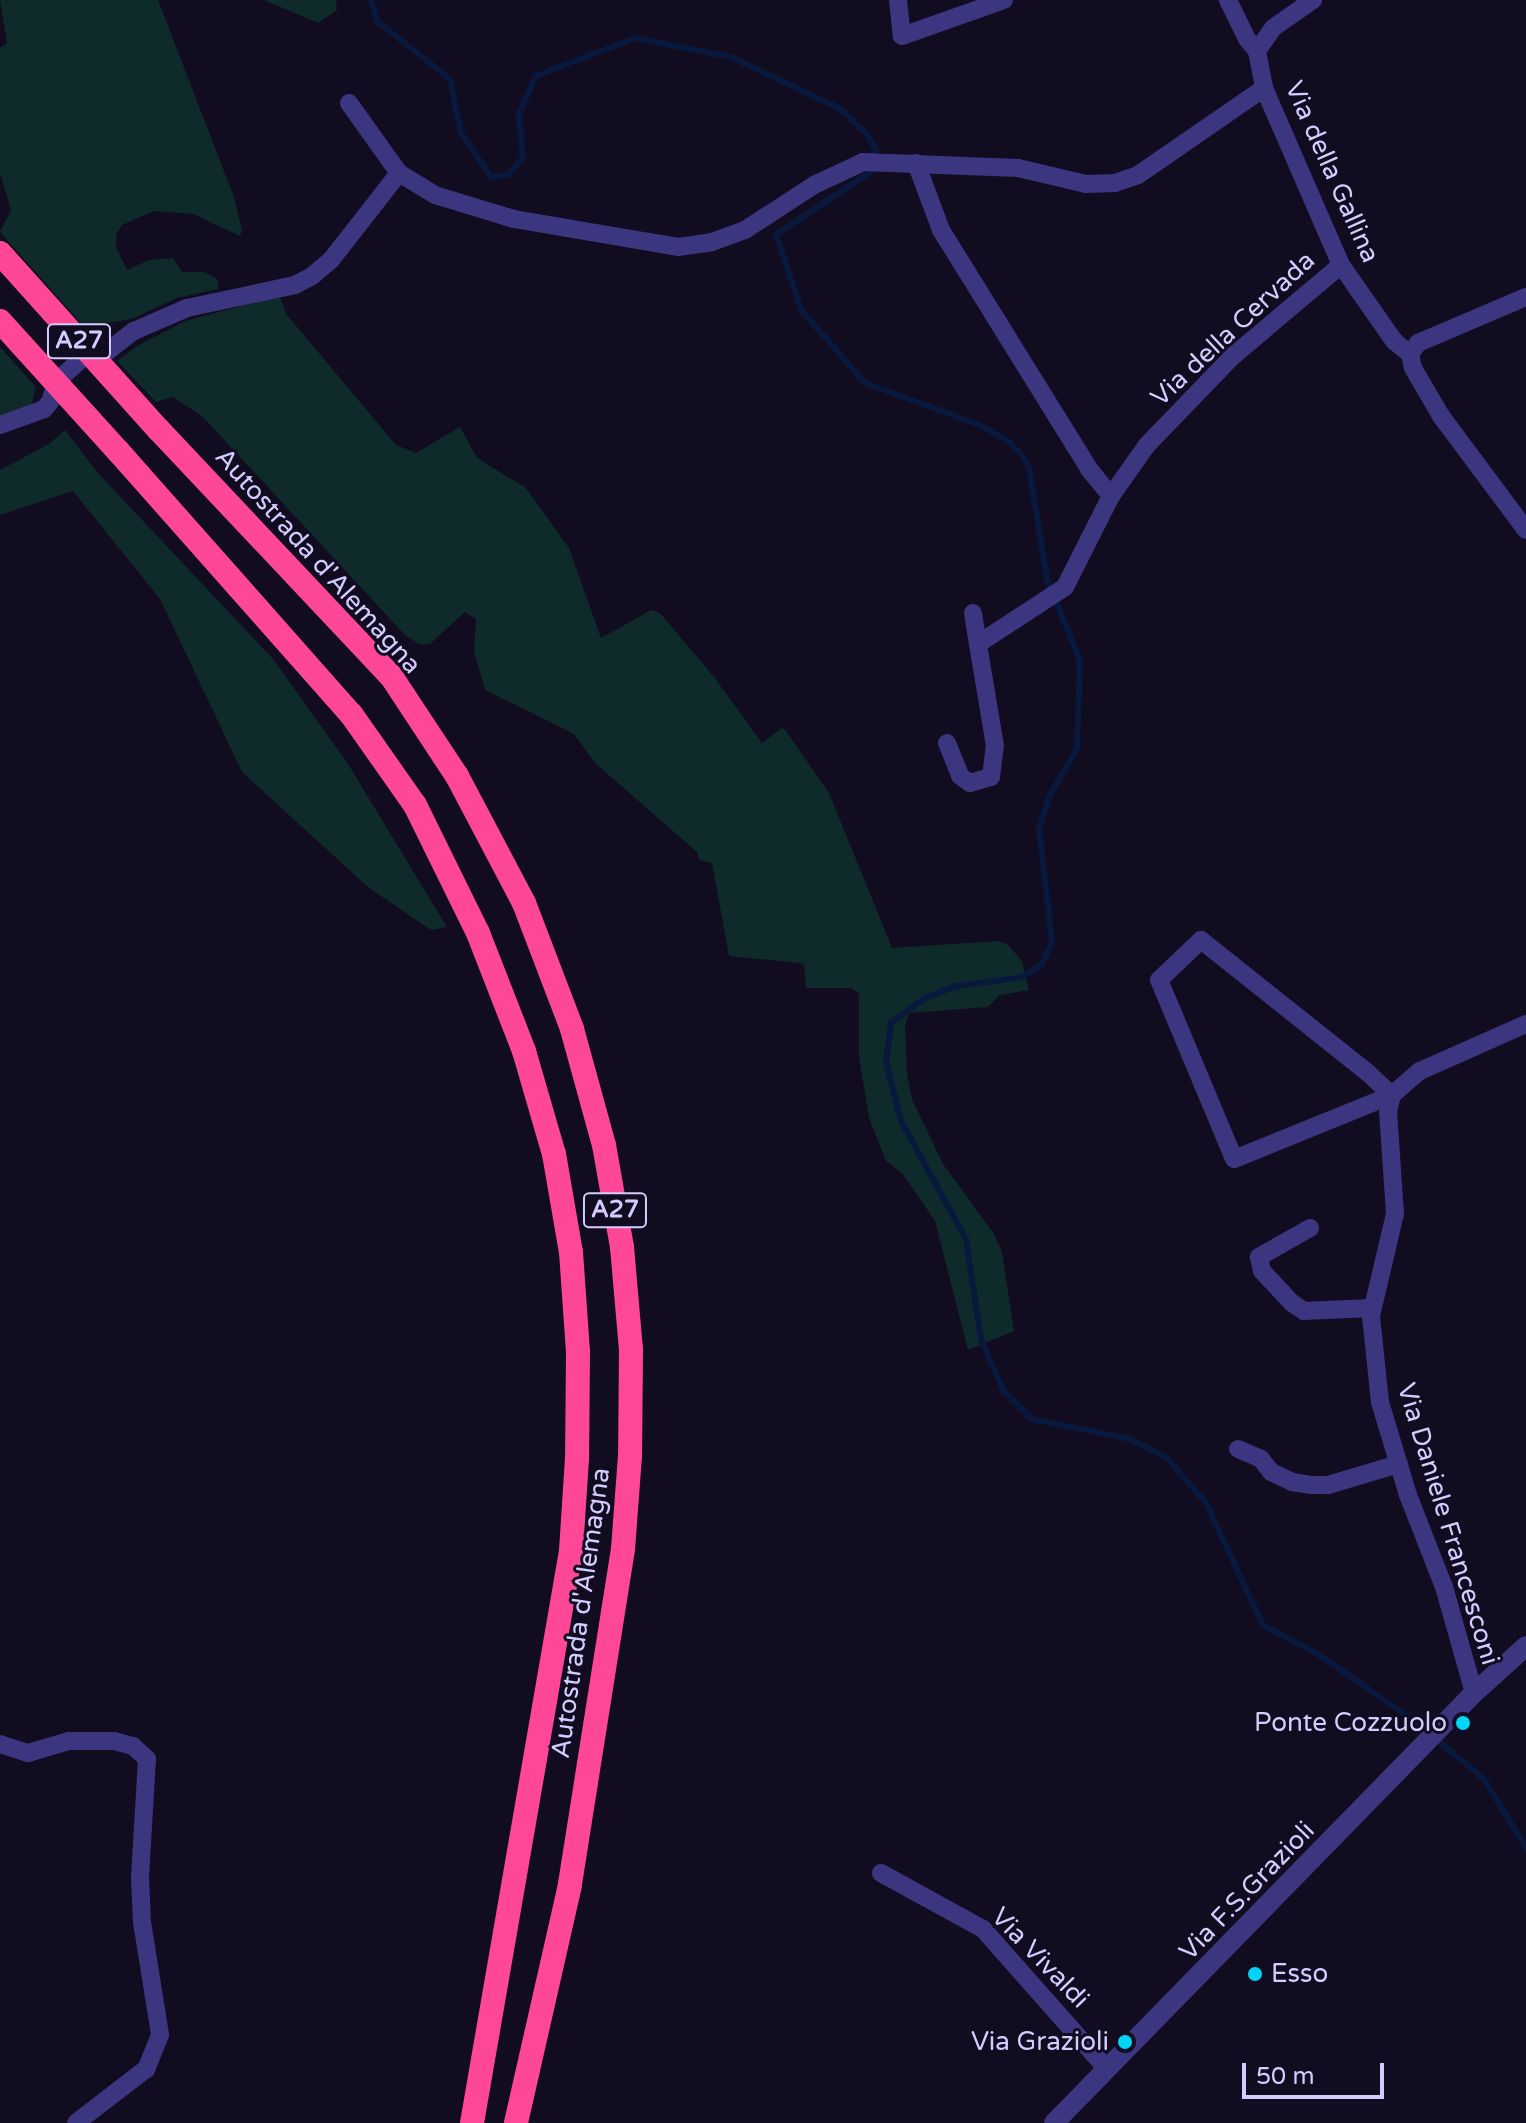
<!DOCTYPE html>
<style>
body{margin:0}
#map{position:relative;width:1526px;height:2123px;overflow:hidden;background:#110c20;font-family:"Varela Round",sans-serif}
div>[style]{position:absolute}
.green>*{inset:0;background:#0f2a2a}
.stream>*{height:6px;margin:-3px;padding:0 3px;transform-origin:3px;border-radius:3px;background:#08193d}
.minor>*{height:18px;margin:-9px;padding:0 9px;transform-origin:9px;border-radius:9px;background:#3c3680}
.tertiary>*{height:20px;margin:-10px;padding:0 10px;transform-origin:10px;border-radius:10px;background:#3c3680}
.motorway>*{height:24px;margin:-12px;padding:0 12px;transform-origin:12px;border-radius:12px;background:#ff4798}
.motorway-bridge>*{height:24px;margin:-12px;padding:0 12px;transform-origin:12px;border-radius:12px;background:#ff4798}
.dots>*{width:22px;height:22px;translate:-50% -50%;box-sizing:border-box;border:4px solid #110c20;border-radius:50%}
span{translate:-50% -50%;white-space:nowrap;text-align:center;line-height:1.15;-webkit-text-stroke:6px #110c20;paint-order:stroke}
.shield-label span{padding:2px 6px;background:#110c20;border:2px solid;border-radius:6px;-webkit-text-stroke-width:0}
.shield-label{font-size:24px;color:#d4ccff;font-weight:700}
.street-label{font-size:26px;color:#d4ccff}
.poi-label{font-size:26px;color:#d4ccff}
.right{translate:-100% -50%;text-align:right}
.left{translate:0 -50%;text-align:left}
.scale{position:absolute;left:1242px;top:2063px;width:142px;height:36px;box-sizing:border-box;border:4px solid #d4ccff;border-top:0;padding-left:10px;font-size:24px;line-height:28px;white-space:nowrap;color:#d4ccff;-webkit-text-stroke:6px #110c20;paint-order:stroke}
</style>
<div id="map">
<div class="green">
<i style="clip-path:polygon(0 0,158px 0,234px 197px,242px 230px,240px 236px,193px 214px,154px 211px,122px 225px,116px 235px,116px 247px,127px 270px,149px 260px,173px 258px,182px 272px,204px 272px,218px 280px,218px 289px,177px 298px,132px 319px,98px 324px,88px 331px,0 232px,11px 210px,0 173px,0 48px,7px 43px)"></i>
<i style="clip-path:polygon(264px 0,336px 0,337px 10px,318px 23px)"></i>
<i style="clip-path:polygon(279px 296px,287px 315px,396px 445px,416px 453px,460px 427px,477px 458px,526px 488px,569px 548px,601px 638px,651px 610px,660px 613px,714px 677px,762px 743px,782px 728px,786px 731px,829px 793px,892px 948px,998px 941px,1007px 944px,1022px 961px,1029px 990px,1000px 995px,988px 1007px,909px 1013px,905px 1026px,907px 1074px,912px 1099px,943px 1164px,994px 1234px,1002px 1252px,1014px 1331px,968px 1350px,935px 1221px,902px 1173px,886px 1161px,869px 1118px,859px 1057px,859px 994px,851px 988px,806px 988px,804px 965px,801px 963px,729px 956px,712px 863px,699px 860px,697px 852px,595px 763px,574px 734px,485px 690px,474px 651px,476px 619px,465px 612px,430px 644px,419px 644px,405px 635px,202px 416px,173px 397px,156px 402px,117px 361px,137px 346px,185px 321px)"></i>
<i style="clip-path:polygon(0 347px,36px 387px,31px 406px,0 424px)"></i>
<i style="clip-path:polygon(65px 430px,97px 472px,273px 659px,348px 764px,447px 927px,431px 930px,369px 888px,242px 772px,160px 599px,73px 491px,0 515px,0 470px,49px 444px)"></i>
</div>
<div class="stream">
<i style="left:371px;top:0;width:22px;rotate:74deg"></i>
<i style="left:377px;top:21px;width:93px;rotate:38.5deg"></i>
<i style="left:450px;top:79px;width:55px;rotate:78.5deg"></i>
<i style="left:461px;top:133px;width:53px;rotate:55.7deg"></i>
<i style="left:491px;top:177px;width:17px;rotate:-7deg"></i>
<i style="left:508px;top:175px;width:23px;rotate:-49deg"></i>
<i style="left:523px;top:158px;width:44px;rotate:-95.2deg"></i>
<i style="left:519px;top:114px;width:42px;rotate:-65.9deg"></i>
<i style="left:536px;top:76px;width:106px;rotate:-21deg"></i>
<i style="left:635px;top:38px;width:98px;rotate:11.2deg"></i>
<i style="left:731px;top:57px;width:119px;rotate:25.3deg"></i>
<i style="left:839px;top:108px;width:38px;rotate:43deg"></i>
<i style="left:867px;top:134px;width:18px;rotate:61deg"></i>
<i style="left:876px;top:150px;width:21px;rotate:101deg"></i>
<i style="left:872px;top:171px;width:115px;rotate:146.3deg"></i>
<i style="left:776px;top:235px;width:79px;rotate:71.6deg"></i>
<i style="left:801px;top:310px;width:97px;rotate:48.8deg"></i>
<i style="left:865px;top:383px;width:119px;rotate:20.1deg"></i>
<i style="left:977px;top:424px;width:34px;rotate:28deg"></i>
<i style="left:1007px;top:440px;width:21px;rotate:45deg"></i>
<i style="left:1022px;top:455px;width:14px;rotate:60deg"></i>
<i style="left:1029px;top:467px;width:113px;rotate:80.9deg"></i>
<i style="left:1047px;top:579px;width:87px;rotate:67.8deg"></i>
<i style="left:1080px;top:660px;width:89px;rotate:91.9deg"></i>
<i style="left:1077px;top:749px;width:53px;rotate:120.4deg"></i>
<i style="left:1050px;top:795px;width:35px;rotate:108deg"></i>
<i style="left:1039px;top:828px;width:115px;rotate:83.5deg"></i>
<i style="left:1052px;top:942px;width:24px;rotate:114deg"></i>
<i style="left:1042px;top:964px;width:23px;rotate:146deg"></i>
<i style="left:1023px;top:977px;width:68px;rotate:172.3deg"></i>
<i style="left:956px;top:986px;width:33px;rotate:159deg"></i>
<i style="left:925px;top:998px;width:42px;rotate:143.7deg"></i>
<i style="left:891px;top:1023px;width:39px;rotate:97deg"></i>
<i style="left:886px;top:1062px;width:61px;rotate:75.7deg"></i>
<i style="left:901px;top:1121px;width:135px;rotate:61.2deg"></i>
<i style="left:966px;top:1239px;width:101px;rotate:81.5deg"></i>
<i style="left:981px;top:1339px;width:56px;rotate:66.7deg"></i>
<i style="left:1003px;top:1390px;width:41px;rotate:45deg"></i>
<i style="left:1032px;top:1419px;width:100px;rotate:11.5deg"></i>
<i style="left:1130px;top:1439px;width:42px;rotate:27.2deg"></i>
<i style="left:1167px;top:1458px;width:60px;rotate:49.1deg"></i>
<i style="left:1206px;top:1503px;width:135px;rotate:65deg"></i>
<i style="left:1263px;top:1625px;width:68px;rotate:28.1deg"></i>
<i style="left:1323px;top:1657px;width:116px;rotate:35.2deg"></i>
<i style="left:1418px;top:1724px;width:86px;rotate:39.8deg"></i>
<i style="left:1484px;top:1779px;width:81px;rotate:58.7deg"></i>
</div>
<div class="minor">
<i style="left:898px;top:0;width:36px;rotate:84deg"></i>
<i style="left:902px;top:36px;width:108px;rotate:-19.4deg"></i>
<i style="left:1228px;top:0;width:43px;rotate:64deg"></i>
<i style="left:1247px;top:39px;width:16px;rotate:50deg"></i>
<i style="left:1257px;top:51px;width:38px;rotate:79deg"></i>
<i style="left:1264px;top:88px;width:193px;rotate:66.5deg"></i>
<i style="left:1341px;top:265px;width:93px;rotate:55.1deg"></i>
<i style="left:1394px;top:341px;width:21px;rotate:39deg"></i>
<i style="left:1257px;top:51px;width:28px;rotate:-55deg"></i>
<i style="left:1273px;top:28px;width:49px;rotate:-35deg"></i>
<i style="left:349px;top:103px;width:86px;rotate:54.5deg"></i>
<i style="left:399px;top:173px;width:42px;rotate:31.4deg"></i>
<i style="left:435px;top:195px;width:83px;rotate:16.9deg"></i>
<i style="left:514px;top:219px;width:166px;rotate:9.7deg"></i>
<i style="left:678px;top:247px;width:34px;rotate:-8deg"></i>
<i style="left:712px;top:242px;width:35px;rotate:-20deg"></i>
<i style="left:745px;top:230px;width:82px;rotate:-33.1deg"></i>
<i style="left:814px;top:185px;width:54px;rotate:-25.1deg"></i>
<i style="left:863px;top:162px;width:155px;rotate:2.2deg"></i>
<i style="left:1018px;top:168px;width:70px;rotate:13.2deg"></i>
<i style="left:1086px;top:184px;width:29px;rotate:-2deg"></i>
<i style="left:1115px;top:183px;width:24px;rotate:-19deg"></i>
<i style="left:1138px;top:175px;width:153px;rotate:-34.6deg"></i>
<i style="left:916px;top:163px;width:72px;rotate:69.5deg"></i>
<i style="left:941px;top:230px;width:281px;rotate:58.2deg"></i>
<i style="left:1089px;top:469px;width:35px;rotate:51deg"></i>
<i style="left:1410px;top:354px;width:14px;rotate:78deg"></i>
<i style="left:1413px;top:368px;width:56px;rotate:59.7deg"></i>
<i style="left:1441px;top:416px;width:142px;rotate:53.3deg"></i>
<i style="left:1410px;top:354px;width:14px;rotate:-54deg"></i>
<i style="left:1418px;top:343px;width:117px;rotate:-23.1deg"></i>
<i style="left:0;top:425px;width:47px;rotate:-20deg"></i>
<i style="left:44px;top:409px;width:9px;rotate:-49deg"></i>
<i style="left:50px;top:402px;width:22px;rotate:-72deg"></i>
<i style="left:57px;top:381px;width:39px;rotate:-42deg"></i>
<i style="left:86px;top:355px;width:22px;rotate:-10deg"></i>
<i style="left:108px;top:351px;width:33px;rotate:-38deg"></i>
<i style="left:134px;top:331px;width:58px;rotate:-23.5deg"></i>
<i style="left:187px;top:308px;width:110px;rotate:-12deg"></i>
<i style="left:295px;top:285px;width:19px;rotate:-28deg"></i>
<i style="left:312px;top:276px;width:25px;rotate:-40deg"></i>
<i style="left:331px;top:260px;width:110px;rotate:-52deg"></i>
<i style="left:973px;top:613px;width:31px;rotate:81deg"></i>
<i style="left:978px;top:644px;width:104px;rotate:-33.2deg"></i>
<i style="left:1065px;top:587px;width:102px;rotate:-63.2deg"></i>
<i style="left:1111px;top:496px;width:62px;rotate:-54.8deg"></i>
<i style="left:1147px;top:445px;width:124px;rotate:-46deg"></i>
<i style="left:1233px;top:356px;width:141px;rotate:-40.1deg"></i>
<i style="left:947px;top:743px;width:35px;rotate:68deg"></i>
<i style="left:960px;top:776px;width:12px;rotate:35deg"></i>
<i style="left:970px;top:783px;width:22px;rotate:-16deg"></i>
<i style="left:991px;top:777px;width:31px;rotate:-83deg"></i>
<i style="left:995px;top:746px;width:103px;rotate:-99.5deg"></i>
<i style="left:1201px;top:940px;width:213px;rotate:38.5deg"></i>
<i style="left:1368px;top:1073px;width:33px;rotate:43deg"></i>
<i style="left:1392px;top:1095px;width:170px;rotate:157.9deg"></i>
<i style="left:1234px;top:1159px;width:194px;rotate:-112.7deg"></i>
<i style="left:1159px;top:980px;width:58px;rotate:-43.6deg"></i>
<i style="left:1310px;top:1228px;width:59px;rotate:150.4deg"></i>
<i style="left:1259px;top:1257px;width:14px;rotate:78deg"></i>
<i style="left:1262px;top:1271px;width:44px;rotate:46.8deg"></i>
<i style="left:1292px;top:1303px;width:14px;rotate:34deg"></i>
<i style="left:1304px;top:1311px;width:67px;rotate:-2.6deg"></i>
<i style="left:1238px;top:1449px;width:25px;rotate:23deg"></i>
<i style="left:1261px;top:1459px;width:16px;rotate:52deg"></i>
<i style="left:1271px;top:1472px;width:23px;rotate:25deg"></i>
<i style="left:1292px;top:1482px;width:20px;rotate:9deg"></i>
<i style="left:1312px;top:1485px;width:16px"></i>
<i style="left:1328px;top:1485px;width:74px;rotate:-16.5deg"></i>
<i style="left:1474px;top:1693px;width:110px;rotate:-105.8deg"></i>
<i style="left:1444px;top:1587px;width:99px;rotate:-111.4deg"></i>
<i style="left:1408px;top:1495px;width:97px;rotate:-106.8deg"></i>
<i style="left:1380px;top:1402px;width:86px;rotate:-96deg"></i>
<i style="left:1371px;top:1316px;width:105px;rotate:-76.8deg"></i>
<i style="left:1395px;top:1214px;width:102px;rotate:-93.9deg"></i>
<i style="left:1388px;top:1112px;width:17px;rotate:-77deg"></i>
<i style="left:1392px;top:1095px;width:37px;rotate:-41deg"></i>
<i style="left:1420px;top:1071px;width:116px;rotate:-23.9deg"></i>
<i style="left:0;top:1744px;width:29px;rotate:18deg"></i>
<i style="left:28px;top:1753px;width:43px;rotate:-16.3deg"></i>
<i style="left:69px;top:1741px;width:45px"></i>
<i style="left:114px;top:1741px;width:20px;rotate:15deg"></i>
<i style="left:133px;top:1746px;width:19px;rotate:43deg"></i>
<i style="left:147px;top:1759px;width:119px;rotate:93.4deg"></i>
<i style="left:140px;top:1878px;width:44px;rotate:87.4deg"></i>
<i style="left:142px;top:1922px;width:114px;rotate:80.9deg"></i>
<i style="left:160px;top:2035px;width:37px;rotate:112deg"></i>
<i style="left:146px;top:2069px;width:88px;rotate:142.4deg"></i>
<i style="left:881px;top:1873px;width:116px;rotate:28.8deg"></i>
<i style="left:983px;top:1929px;width:187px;rotate:48.5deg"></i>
</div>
<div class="tertiary">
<i style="left:1054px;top:2123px;width:601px;rotate:-45.67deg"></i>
<i style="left:1474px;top:1693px;width:70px;rotate:-42.1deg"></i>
</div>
<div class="motorway">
<i style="left:158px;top:429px;width:340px;rotate:46.7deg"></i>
<i style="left:391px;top:676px;width:120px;rotate:56.6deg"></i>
<i style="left:457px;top:776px;width:144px;rotate:62.2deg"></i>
<i style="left:524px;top:903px;width:135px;rotate:69.1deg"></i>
<i style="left:572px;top:1029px;width:120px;rotate:74.6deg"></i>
<i style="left:604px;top:1145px;width:104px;rotate:80deg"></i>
<i style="left:622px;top:1247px;width:102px;rotate:85deg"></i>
<i style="left:631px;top:1349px;width:107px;rotate:90.5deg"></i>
<i style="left:630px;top:1456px;width:93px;rotate:94.3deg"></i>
<i style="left:623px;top:1549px;width:340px;rotate:99deg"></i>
<i style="left:570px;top:1885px;width:244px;rotate:102.8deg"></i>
<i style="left:118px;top:451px;width:351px;rotate:48.5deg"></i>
<i style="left:351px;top:714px;width:111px;rotate:54.9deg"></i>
<i style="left:415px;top:805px;width:143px;rotate:63.8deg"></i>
<i style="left:478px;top:933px;width:127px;rotate:68.7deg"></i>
<i style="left:524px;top:1051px;width:107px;rotate:73.8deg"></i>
<i style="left:554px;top:1154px;width:99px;rotate:80.2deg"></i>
<i style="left:571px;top:1252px;width:99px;rotate:86deg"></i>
<i style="left:578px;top:1351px;width:107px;rotate:90.5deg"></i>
<i style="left:577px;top:1458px;width:93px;rotate:93.7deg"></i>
<i style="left:571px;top:1551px;width:581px;rotate:99.82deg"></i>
</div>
<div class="motorway-bridge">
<i style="left:0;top:253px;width:237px;rotate:48.1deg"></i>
<i style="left:0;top:321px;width:176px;rotate:47.8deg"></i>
</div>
<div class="dots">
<i style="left:1463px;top:1723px;background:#00d4f7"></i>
<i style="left:1255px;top:1974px;background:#00d4f7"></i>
<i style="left:1125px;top:2042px;background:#00d4f7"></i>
</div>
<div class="shield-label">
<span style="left:79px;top:341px">A27</span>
<span style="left:615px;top:1210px">A27</span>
</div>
<div class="street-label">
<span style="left:1332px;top:172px;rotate:66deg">Via della Gallina</span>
<span style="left:1233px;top:329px;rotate:-43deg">Via della Cervada</span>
<span style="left:318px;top:561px;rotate:48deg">Autostrada d'Alemagna</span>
<span style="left:1448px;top:1524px;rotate:73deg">Via Daniele Francesconi</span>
<span style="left:581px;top:1613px;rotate:-82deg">Autostrada d'Alemagna</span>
<span style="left:1247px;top:1891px;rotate:-46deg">Via F.S.Grazioli</span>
<span style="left:1040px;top:1958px;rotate:46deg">Via Vivaldi</span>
</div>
<div class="poi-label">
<span class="right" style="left:1447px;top:1723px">Ponte Cozzuolo</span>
<span class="left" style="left:1271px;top:1974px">Esso</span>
<span class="right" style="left:1109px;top:2042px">Via Grazioli</span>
</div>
<div class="scale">50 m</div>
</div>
